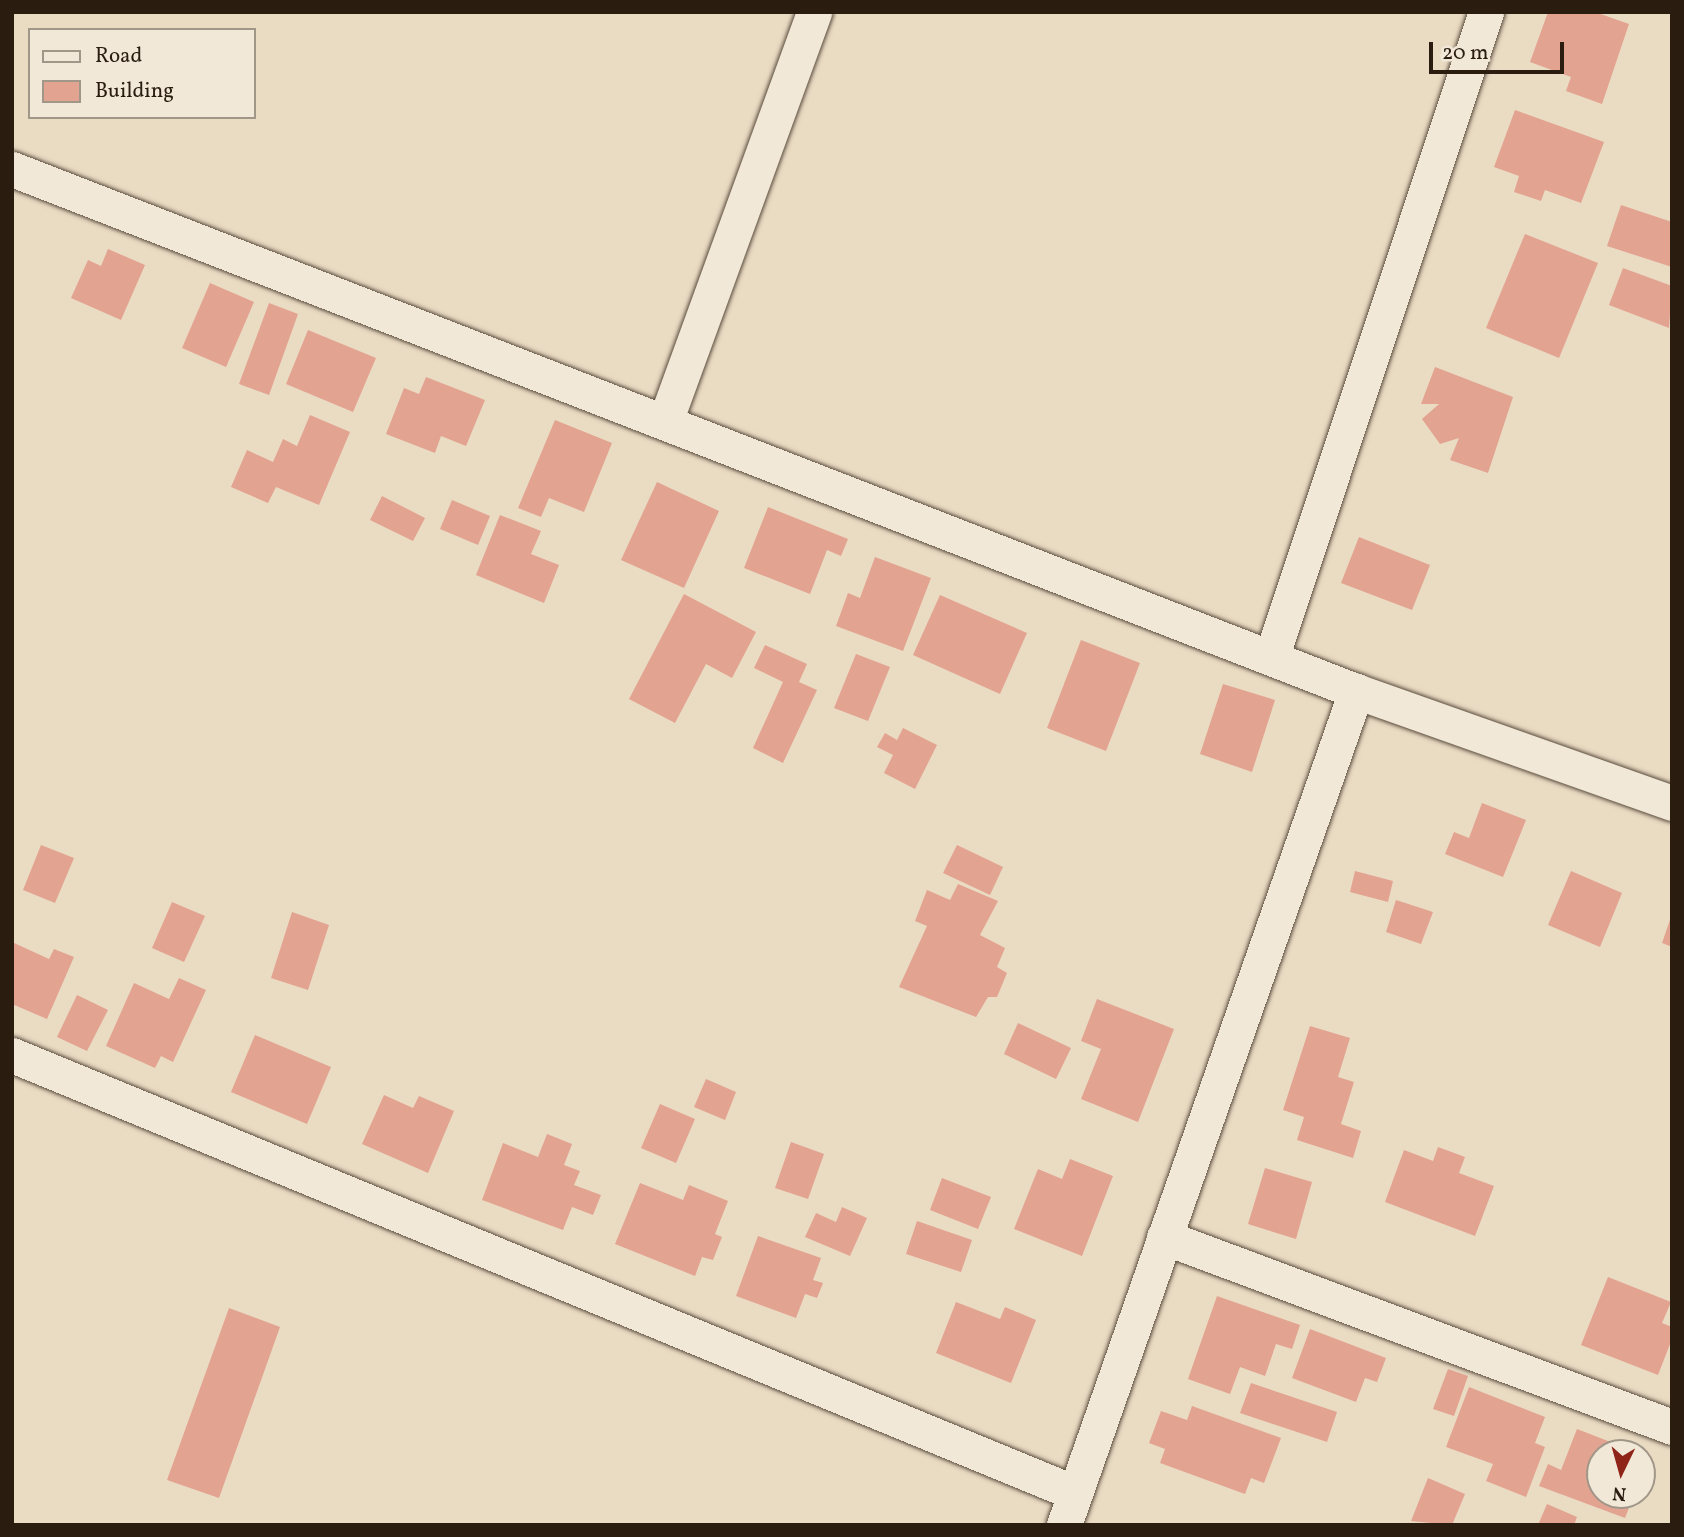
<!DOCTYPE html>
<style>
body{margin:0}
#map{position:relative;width:1684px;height:1537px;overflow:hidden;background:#eadbc3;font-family:Vollkorn,serif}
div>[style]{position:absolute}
.building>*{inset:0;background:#e3a391}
.roads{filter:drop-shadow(0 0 2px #5a4c3d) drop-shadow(0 0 2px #5a4c3d)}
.street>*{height:35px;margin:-17.5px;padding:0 17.5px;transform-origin:17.5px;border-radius:17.5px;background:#f1e8d8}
span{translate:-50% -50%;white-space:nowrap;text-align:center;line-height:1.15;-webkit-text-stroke:5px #f1e8d8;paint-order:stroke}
.frame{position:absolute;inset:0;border:14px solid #2a1d10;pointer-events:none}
.legend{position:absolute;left:28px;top:28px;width:228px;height:91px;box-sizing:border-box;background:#f1e8d8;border:2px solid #a19788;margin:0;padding:9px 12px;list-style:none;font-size:21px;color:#2a1d10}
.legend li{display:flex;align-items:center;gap:14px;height:35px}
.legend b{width:35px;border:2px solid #a19788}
.north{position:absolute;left:1586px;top:1439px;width:70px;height:70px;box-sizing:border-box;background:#f1e8d8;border:2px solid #a19788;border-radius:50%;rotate:185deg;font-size:19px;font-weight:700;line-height:28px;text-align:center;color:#2a1d10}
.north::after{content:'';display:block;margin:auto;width:24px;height:32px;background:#8f2418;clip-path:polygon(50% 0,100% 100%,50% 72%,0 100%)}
.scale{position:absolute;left:1429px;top:42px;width:135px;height:32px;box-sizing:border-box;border:4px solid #2a1d10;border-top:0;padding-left:9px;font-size:21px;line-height:24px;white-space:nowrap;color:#2a1d10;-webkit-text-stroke:5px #f1e8d8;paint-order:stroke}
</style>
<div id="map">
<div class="building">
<i style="clip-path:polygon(1548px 12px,1595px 12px,1629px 24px,1602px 104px,1566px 91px,1571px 77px,1530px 62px)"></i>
<i style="clip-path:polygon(1515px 110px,1604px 142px,1581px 203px,1545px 190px,1541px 201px,1514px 192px,1519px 176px,1494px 167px)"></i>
<i style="clip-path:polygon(1621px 205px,1672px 222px,1672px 267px,1607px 246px)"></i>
<i style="clip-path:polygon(1525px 234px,1598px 263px,1559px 358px,1486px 328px)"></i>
<i style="clip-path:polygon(108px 249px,145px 265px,121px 320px,71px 298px,88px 260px,101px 266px)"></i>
<i style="clip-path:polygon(1623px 268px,1672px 286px,1669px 328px,1609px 305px)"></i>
<i style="clip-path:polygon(210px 283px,254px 302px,226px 367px,182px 348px)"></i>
<i style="clip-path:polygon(269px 303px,298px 314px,269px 395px,239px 384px)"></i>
<i style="clip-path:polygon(308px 330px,376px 358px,353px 412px,286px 384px)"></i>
<i style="clip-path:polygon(1435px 367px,1513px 397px,1488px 473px,1450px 460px,1459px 438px,1440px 444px,1422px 419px,1439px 404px,1421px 404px)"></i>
<i style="clip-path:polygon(426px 377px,485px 400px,466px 446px,441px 436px,435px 453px,386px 434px,404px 388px,419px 394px)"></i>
<i style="clip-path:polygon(310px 415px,350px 432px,319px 505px,276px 487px,268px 503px,231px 487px,247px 450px,273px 462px,283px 439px,297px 446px)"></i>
<i style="clip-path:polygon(555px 420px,612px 443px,584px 512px,549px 498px,541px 517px,518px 508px)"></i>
<i style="clip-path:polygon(657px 482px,719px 511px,684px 588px,621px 560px)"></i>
<i style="clip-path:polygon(382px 496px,425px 518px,413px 541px,370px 520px)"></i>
<i style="clip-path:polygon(452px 500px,490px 516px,478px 545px,440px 529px)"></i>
<i style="clip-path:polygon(768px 507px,848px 539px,841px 556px,827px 550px,810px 594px,744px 568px)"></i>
<i style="clip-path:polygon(500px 515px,541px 531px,531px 554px,559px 565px,544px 603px,476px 575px)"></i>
<i style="clip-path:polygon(1359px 537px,1430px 565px,1412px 610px,1341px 583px)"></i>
<i style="clip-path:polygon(875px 557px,931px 578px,903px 651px,836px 626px,848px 593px,860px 598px)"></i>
<i style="clip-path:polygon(684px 594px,756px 632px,732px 678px,706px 664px,675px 723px,629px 699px)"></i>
<i style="clip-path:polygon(940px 595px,1027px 633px,1000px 694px,913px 655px)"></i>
<i style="clip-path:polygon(1081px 640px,1140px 663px,1106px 751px,1047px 728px)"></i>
<i style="clip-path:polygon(765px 645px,807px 664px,799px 682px,817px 690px,783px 763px,753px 748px,783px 682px,754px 668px)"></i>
<i style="clip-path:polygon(856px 654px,890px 667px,868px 721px,834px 708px)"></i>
<i style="clip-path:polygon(1223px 684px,1275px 700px,1252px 772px,1200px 754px)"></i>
<i style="clip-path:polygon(903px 728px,937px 745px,915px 789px,884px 773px,893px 755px,877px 747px,885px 733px,897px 740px)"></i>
<i style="clip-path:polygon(1482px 803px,1526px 820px,1503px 877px,1445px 854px,1454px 832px,1469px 838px)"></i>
<i style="clip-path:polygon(41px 845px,74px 858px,55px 903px,23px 890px)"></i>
<i style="clip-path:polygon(957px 845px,1003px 867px,990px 895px,943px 873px)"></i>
<i style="clip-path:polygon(1355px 871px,1393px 881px,1388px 902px,1350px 892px)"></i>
<i style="clip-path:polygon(1571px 871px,1622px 893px,1600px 947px,1548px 925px)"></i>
<i style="clip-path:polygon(958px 884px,998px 901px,980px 935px,1005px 948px,997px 967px,1007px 973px,997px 997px,988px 997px,976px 1017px,899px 987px,927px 926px,915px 921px,927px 890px,950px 900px)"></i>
<i style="clip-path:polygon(1396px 900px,1433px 912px,1421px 944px,1386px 932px)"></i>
<i style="clip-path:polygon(172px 902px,205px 916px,184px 962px,152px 948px)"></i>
<i style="clip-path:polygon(292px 912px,329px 925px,308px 990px,271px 978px)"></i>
<i style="clip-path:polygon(1671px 917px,1672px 917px,1672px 947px,1662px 943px)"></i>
<i style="clip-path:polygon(12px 942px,49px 959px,54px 949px,74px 957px,47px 1019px,12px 1004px)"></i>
<i style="clip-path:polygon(179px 978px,206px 990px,173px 1062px,161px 1056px,155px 1068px,106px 1046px,134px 983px,169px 999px)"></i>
<i style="clip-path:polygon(77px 995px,108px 1010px,87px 1051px,57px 1037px)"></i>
<i style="clip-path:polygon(1097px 999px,1174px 1029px,1138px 1122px,1081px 1099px,1101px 1049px,1081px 1041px)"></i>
<i style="clip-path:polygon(1018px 1023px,1071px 1048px,1056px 1079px,1004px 1054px)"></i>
<i style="clip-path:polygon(1310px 1026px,1350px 1038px,1338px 1077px,1354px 1082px,1341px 1124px,1361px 1131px,1353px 1158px,1297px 1140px,1304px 1117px,1283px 1110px)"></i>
<i style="clip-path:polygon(255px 1035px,331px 1067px,307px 1124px,231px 1092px)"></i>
<i style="clip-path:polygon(706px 1079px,736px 1092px,725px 1120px,694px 1107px)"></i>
<i style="clip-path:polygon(384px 1095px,413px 1108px,419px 1096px,454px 1111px,428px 1173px,362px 1144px)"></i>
<i style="clip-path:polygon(660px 1104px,695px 1119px,676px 1163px,641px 1148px)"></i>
<i style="clip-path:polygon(547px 1134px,572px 1144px,564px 1165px,580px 1171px,574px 1185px,601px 1195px,593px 1215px,572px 1207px,563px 1230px,482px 1200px,503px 1143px,538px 1157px)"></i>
<i style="clip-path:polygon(791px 1142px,824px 1154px,808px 1199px,775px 1188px)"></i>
<i style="clip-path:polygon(1438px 1147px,1465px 1157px,1459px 1173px,1494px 1186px,1475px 1236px,1385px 1202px,1404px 1150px,1433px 1161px)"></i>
<i style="clip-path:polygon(1070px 1159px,1113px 1176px,1082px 1256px,1014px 1229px,1038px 1169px,1062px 1179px)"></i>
<i style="clip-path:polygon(1265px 1168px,1312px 1182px,1296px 1239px,1248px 1224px)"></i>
<i style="clip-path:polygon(942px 1178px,991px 1197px,978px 1229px,930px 1210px)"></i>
<i style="clip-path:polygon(640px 1183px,683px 1200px,689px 1185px,728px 1201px,715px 1234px,722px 1237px,713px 1260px,702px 1257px,695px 1276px,615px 1244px)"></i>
<i style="clip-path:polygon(842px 1207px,867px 1218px,850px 1256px,805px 1237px,816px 1213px,836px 1222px)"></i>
<i style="clip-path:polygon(917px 1221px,972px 1240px,961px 1272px,906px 1254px)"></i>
<i style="clip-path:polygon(758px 1236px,821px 1258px,813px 1280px,823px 1283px,817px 1298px,805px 1294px,796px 1318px,736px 1296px)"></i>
<i style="clip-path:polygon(1608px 1277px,1671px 1302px,1662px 1323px,1672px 1327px,1672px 1339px,1658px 1375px,1581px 1345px)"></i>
<i style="clip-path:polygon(1217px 1296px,1300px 1325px,1292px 1349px,1276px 1344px,1265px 1376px,1240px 1367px,1230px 1394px,1188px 1379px)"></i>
<i style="clip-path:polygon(956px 1302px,1000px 1319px,1005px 1307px,1036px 1320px,1011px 1383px,936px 1353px)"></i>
<i style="clip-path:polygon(229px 1308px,280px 1327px,219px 1498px,167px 1480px)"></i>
<i style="clip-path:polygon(1310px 1329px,1386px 1358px,1377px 1382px,1365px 1378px,1356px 1402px,1292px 1378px)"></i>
<i style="clip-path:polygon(1448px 1369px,1468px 1376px,1454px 1416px,1433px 1409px)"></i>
<i style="clip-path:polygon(1251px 1383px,1337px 1412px,1327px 1442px,1240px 1413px)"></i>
<i style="clip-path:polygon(1469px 1387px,1545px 1417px,1535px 1443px,1545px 1447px,1526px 1497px,1486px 1481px,1493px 1464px,1446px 1447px)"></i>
<i style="clip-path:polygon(1192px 1406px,1281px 1438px,1264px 1483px,1251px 1478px,1245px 1494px,1160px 1463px,1165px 1449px,1149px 1443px,1161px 1411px,1187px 1420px)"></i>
<i style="clip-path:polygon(1577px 1429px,1639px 1453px,1600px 1453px,1600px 1495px,1634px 1495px,1625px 1518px,1539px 1486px,1548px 1464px,1561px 1470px)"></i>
<i style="clip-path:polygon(1642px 1454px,1649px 1456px,1642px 1474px)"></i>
<i style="clip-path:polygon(1428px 1478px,1465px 1494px,1452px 1525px,1411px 1521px)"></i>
<i style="clip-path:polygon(1547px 1504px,1577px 1517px,1574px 1525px,1538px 1525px)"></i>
</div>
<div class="roads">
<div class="street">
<i style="left:12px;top:169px;width:1442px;rotate:21.23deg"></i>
<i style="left:1356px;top:691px;width:335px;rotate:19.5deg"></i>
<i style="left:666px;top:419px;width:433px;rotate:-70deg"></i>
<i style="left:1271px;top:658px;width:681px;rotate:-71.59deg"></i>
<i style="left:12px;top:1055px;width:1150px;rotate:22.39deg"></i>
<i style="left:1164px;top:1237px;width:542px;rotate:20.51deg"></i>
<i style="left:1064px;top:1525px;width:884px;rotate:-70.7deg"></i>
</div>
</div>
<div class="frame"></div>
<ul class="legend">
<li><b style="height:9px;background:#f1e8d8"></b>Road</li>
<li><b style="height:19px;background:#e3a391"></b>Building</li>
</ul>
<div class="north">N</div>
<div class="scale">20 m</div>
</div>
